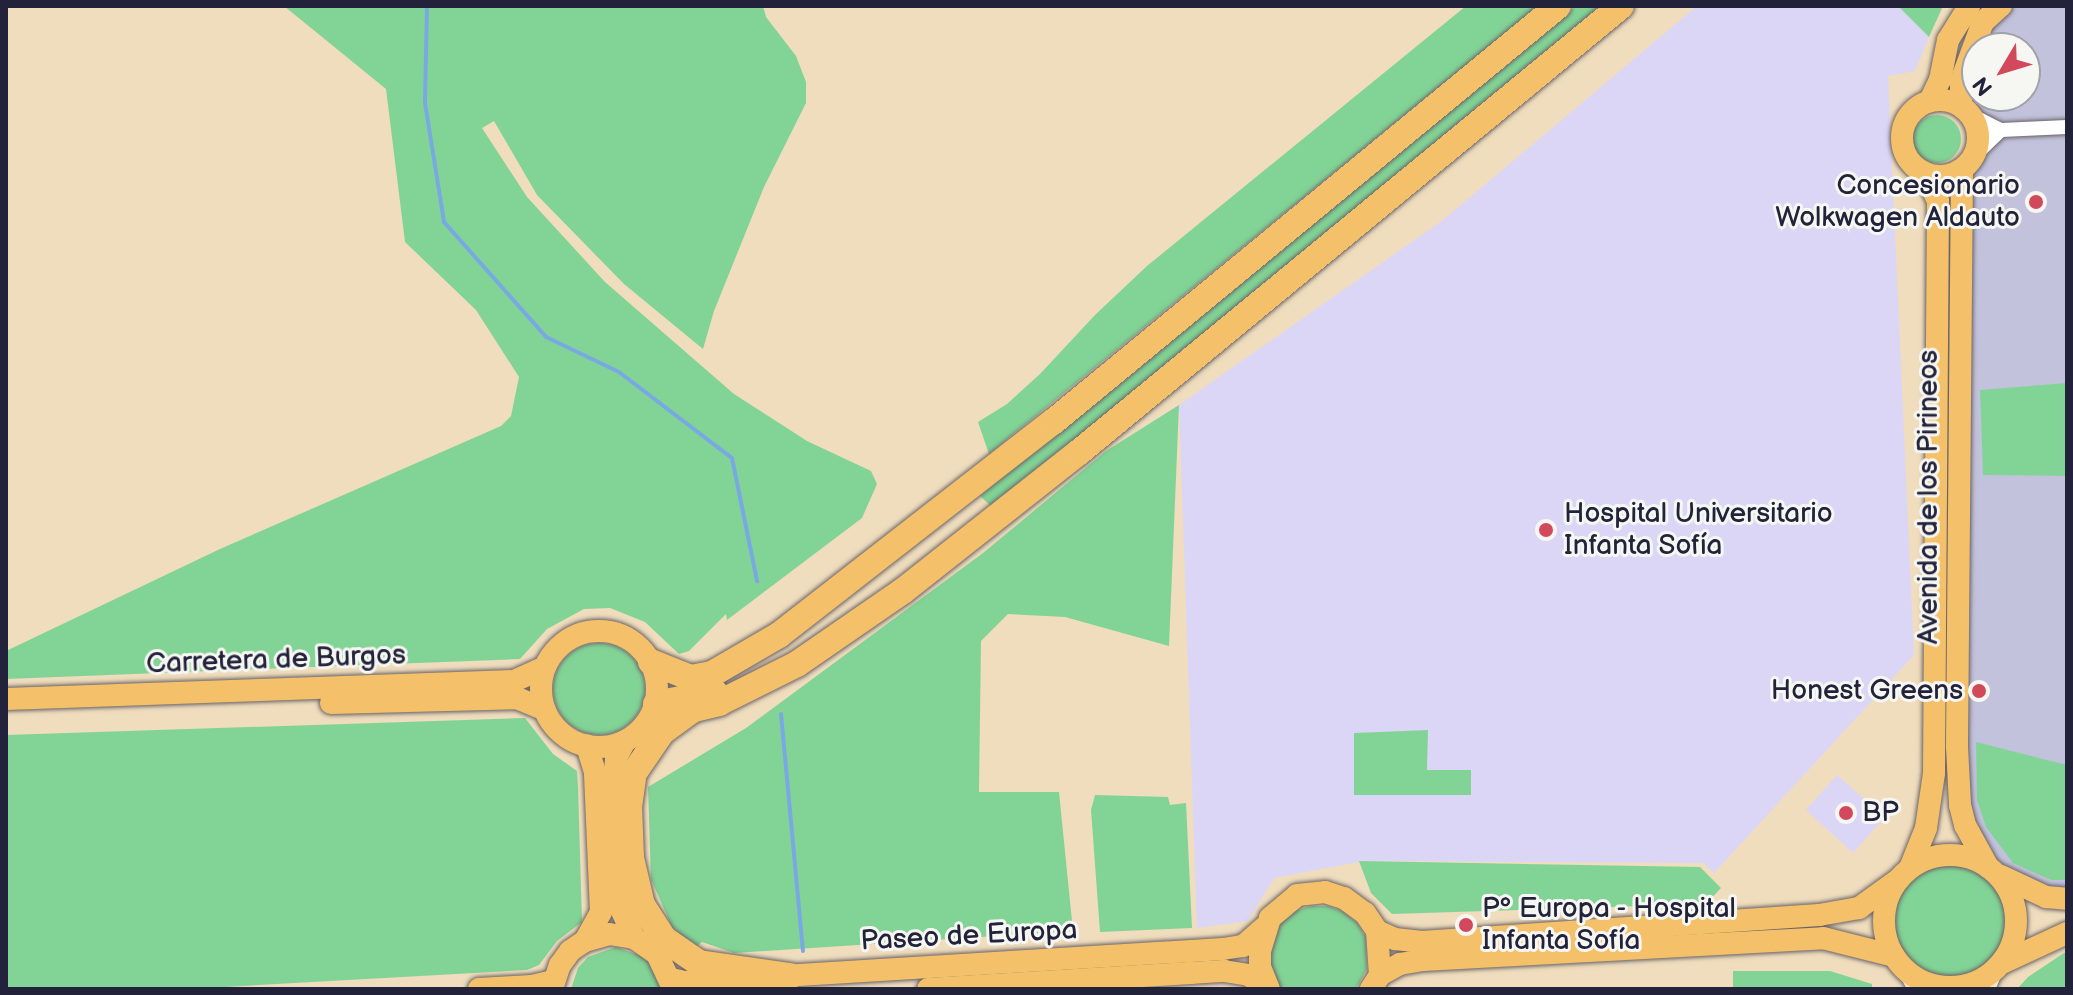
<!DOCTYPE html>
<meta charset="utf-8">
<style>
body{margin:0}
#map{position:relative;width:2073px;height:995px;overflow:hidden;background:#efddbd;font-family:"Balsamiq Sans",sans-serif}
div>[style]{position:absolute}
.built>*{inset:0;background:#dcd6f6}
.industrial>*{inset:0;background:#c2c2dc}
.green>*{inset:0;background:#82d496}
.round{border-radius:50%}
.stream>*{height:4px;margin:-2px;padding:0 2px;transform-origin:2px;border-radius:2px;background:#79a9e3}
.roads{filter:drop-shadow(0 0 2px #6a6368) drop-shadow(0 0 2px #6a6368)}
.street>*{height:14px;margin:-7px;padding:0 7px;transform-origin:7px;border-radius:7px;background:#fff}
.secondary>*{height:20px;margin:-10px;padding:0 10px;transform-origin:10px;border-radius:10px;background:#fbe6c3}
.primary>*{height:22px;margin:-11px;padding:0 11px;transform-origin:11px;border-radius:11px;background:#f4c16a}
.primary>.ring{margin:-11px;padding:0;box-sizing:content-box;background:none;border:22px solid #f4c16a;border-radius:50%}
.highway>*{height:26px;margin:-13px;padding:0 13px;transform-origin:13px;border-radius:13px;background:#f4c16a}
.dots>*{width:22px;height:22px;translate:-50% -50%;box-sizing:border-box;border:4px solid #f6f6f2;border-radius:50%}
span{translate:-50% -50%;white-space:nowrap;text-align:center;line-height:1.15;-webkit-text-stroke:6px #f6f6f2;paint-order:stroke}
.poi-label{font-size:28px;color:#22223b}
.right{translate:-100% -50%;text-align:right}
.left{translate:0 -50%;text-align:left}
.street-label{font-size:28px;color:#22223b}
.frame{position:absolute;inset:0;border:8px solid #22223b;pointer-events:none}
.north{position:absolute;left:1961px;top:32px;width:80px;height:80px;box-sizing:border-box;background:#f6f6f2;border:2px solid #a1a1a9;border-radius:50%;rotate:232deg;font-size:22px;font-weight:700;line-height:32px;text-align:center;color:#22223b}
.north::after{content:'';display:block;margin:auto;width:28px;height:36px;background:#d1495b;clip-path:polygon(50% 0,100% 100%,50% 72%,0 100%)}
</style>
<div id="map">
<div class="built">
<i style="clip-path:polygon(1697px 6px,1898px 6px,1929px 37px,1915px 71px,1888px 76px,1914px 655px,1714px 873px,1703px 863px,1365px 861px,1274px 878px,1248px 921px,1197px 928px,1179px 405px,1443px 220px)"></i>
<i style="clip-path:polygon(1837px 775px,1885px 817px,1853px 853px,1806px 810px)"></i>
</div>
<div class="industrial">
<i style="clip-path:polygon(evenodd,2001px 6px,2067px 6px,2067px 899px,2046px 897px,2022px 888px,1988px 867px,1965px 825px,1960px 805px,1957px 747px,1962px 170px,1976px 154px,1978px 131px,1961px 81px,1983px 22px,2001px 6px,1977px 48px,2025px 48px,2025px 96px,1977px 96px,1977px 48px)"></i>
</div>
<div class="green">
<i style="clip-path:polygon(284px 6px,763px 6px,766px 17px,796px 56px,806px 82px,806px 103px,764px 187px,714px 311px,703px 349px,624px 284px,537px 195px,494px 121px,482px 128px,527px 197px,605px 282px,734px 394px,807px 441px,871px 471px,877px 484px,862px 518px,727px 620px,726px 614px,689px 651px,679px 654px,645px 622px,610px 608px,584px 609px,547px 629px,520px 659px,6px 679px,6px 651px,220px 549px,501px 426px,511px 416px,519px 377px,476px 310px,405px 242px,386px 89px)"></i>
<i style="clip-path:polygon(1466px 6px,1538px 6px,989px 454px,978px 422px,1007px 404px,1040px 374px,1095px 315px,1147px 266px)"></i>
<i style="clip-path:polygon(1576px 6px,1605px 6px,993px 508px,980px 496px)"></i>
<i style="clip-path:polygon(1898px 6px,1943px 6px,1929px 37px)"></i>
<i class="round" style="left:1913px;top:115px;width:48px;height:48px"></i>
<i style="clip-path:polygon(2067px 383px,2067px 476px,1983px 475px,1980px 390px)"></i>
<i style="clip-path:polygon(1179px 405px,1169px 646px,1065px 617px,1008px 614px,981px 641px,979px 792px,1059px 792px,1073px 931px,734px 953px,702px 942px,696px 947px,672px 927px,651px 879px,648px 787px,746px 728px,983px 553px,1106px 451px)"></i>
<i class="round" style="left:553px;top:643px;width:92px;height:92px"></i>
<i style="clip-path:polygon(525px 718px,553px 754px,577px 771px,578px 787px,582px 922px,557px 941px,539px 965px,527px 970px,189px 989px,6px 989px,6px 735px)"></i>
<i style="clip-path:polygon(1428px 730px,1427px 770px,1471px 770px,1471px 795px,1354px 795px,1354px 733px)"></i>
<i style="clip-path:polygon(1976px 742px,2067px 765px,2067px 880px,2051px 880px,2013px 863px,1986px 827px,1977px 800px)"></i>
<i style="clip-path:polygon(1095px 795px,1168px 797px,1170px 805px,1186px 803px,1192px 928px,1100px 932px,1091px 810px)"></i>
<i style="clip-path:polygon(1359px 861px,1700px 867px,1721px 888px,1706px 904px,1392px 914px,1371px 893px)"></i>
<i class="round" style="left:1892px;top:864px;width:114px;height:114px"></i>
<i style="clip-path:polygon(1311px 906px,1328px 906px,1344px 912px,1358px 924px,1366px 938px,1367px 969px,1356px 989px,1281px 989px,1278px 986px,1270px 971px,1268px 953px,1272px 936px,1281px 922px,1294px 911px)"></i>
<i style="clip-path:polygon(616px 947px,644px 957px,654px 968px,661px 989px,571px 989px,578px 968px,588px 957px)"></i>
<i style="clip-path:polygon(2067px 951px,2067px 989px,2017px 989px,2028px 977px)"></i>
<i style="clip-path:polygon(1733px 971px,1830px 971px,1872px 984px,1872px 989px,1733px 989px)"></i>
</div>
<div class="stream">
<i style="left:427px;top:6px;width:97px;rotate:91.2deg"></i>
<i style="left:425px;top:103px;width:121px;rotate:80.9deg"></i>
<i style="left:444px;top:222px;width:154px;rotate:48.4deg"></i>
<i style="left:546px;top:337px;width:81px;rotate:25.6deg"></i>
<i style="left:619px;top:372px;width:142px;rotate:37.3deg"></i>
<i style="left:732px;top:458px;width:126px;rotate:78.5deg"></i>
<i style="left:781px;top:714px;width:238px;rotate:84.7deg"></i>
</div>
<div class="roads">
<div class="street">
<i style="left:1971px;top:115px;width:34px;rotate:27deg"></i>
<i style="left:2001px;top:130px;width:66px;rotate:-2.6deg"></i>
<i style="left:1976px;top:154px;width:35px;rotate:-44deg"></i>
</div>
<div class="secondary">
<i style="left:1909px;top:972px;width:19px;rotate:62deg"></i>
<i style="left:1985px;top:989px;width:16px;rotate:-68deg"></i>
</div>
<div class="primary">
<i class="ring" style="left:1902px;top:100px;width:54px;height:54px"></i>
<i style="left:1930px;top:101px;width:23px;rotate:-65deg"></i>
<i style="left:1940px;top:80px;width:41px;rotate:-78.7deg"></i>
<i style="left:1948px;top:40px;width:40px;rotate:-58deg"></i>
<i style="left:1961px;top:106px;width:25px;rotate:-90deg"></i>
<i style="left:1961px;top:81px;width:63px;rotate:-69.6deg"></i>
<i style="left:1983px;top:22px;width:24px;rotate:-42deg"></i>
<i style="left:1962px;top:170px;width:577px;rotate:90.5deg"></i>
<i style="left:1957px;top:747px;width:58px;rotate:87deg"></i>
<i style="left:1960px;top:805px;width:21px;rotate:76deg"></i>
<i style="left:1965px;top:825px;width:48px;rotate:61.3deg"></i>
<i class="ring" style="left:541px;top:631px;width:94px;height:94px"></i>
<i style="left:6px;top:699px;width:508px;rotate:-2.03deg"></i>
<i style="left:514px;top:681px;width:34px;rotate:-24deg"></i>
<i style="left:331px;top:703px;width:186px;rotate:-1.5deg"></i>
<i style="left:517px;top:698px;width:30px;rotate:23deg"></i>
<i style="left:625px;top:741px;width:19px;rotate:118deg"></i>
<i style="left:616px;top:758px;width:14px;rotate:94deg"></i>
<i style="left:615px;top:772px;width:139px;rotate:87.1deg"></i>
<i style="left:622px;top:911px;width:30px;rotate:66deg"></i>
<i class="ring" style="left:1884px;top:855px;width:110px;height:110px"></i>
<i style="left:1910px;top:868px;width:43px;rotate:-68.2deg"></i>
<i style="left:1926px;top:828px;width:56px;rotate:-81.7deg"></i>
<i style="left:1934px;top:773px;width:572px;rotate:-89.6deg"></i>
<i style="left:1938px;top:201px;width:31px;rotate:-115deg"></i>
<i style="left:2001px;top:876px;width:50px;rotate:25deg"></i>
<i style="left:2046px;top:897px;width:21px;rotate:5deg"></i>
<i style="left:1377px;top:931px;width:20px;rotate:24deg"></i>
<i style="left:1395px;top:939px;width:27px;rotate:6deg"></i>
<i style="left:1422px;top:942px;width:398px;rotate:-3.9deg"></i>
<i style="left:1819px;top:915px;width:41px;rotate:-9.9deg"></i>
<i style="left:1859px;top:908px;width:49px;rotate:-35.9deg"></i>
<i style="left:585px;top:941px;width:33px;rotate:-61deg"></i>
<i style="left:601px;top:912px;width:140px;rotate:-92.5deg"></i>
<i style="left:595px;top:772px;width:28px;rotate:-107deg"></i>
<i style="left:2002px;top:963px;width:72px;rotate:-24.8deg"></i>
<i style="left:1380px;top:975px;width:23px;rotate:-29deg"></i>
<i style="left:1400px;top:964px;width:23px;rotate:-10deg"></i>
<i style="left:1423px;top:960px;width:401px;rotate:-3.1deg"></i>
<i style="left:1823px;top:938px;width:73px;rotate:14.2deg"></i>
<i style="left:671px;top:979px;width:14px;rotate:12deg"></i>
<i style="left:685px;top:982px;width:539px;rotate:-3.51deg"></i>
<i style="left:1223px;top:949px;width:20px;rotate:-9deg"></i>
<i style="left:1243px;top:946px;width:28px;rotate:-41deg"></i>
<i style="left:479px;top:989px;width:53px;rotate:-3.2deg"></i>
<i style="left:532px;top:986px;width:22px;rotate:-13deg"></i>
<i style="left:552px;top:989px;width:25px;rotate:-72deg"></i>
<i style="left:560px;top:965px;width:17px;rotate:-54deg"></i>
<i style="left:570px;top:951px;width:18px;rotate:-34deg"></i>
<i style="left:585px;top:941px;width:25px;rotate:-16deg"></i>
<i style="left:609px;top:934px;width:25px;rotate:9deg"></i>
<i style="left:634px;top:938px;width:28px;rotate:35deg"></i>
<i style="left:657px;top:954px;width:38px;rotate:65deg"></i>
<i style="left:928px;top:989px;width:297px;rotate:-3.5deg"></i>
<i style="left:1224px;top:971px;width:24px;rotate:9deg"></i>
<i style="left:1248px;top:975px;width:20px;rotate:30deg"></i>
<i style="left:1269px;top:989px;width:24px;rotate:-112deg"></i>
<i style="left:1260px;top:967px;width:16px;rotate:-90deg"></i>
<i style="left:1260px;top:951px;width:34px;rotate:-73deg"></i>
<i style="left:1270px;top:918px;width:35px;rotate:-40deg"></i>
<i style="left:1297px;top:895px;width:28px;rotate:-6deg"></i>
<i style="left:1325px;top:892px;width:20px;rotate:18deg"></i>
<i style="left:1344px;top:898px;width:26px;rotate:36deg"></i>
<i style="left:1365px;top:913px;width:22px;rotate:56deg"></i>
<i style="left:1377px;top:931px;width:44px;rotate:86.1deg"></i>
<i style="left:1380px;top:975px;width:17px;rotate:123deg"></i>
</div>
<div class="highway">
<i style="left:651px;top:662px;width:43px;rotate:21.8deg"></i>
<i style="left:691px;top:678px;width:21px;rotate:-11deg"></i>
<i style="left:712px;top:674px;width:78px;rotate:-30.2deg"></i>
<i style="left:779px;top:635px;width:347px;rotate:-37.9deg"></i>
<i style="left:1053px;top:422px;width:654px;rotate:-39.48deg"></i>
<i style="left:656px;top:704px;width:60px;rotate:-11.5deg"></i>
<i style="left:790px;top:976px;width:92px;rotate:-171.9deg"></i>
<i style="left:699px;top:963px;width:42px;rotate:-145.6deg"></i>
<i style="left:664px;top:939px;width:40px;rotate:-122.9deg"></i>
<i style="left:642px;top:905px;width:48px;rotate:-103.2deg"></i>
<i style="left:631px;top:858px;width:51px;rotate:-92.2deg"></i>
<i style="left:629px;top:807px;width:34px;rotate:-82deg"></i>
<i style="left:634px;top:773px;width:50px;rotate:-55.7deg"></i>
<i style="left:662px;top:732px;width:39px;rotate:-36deg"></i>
<i style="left:694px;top:709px;width:26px;rotate:-13deg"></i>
<i style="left:719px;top:703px;width:87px;rotate:-26.6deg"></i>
<i style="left:797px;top:664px;width:129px;rotate:-34.6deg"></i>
<i style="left:903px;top:591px;width:223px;rotate:-38.3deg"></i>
<i style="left:1078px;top:453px;width:703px;rotate:-39.46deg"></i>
</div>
</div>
<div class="dots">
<i style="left:2036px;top:202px;background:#d1495b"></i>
<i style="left:1546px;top:530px;background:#d1495b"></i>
<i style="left:1979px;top:691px;background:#d1495b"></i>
<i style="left:1846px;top:813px;background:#d1495b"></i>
<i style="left:1466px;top:925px;background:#d1495b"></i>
</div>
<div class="poi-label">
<span class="right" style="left:2020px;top:202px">Concesionario<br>Wolkwagen Aldauto</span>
<span class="left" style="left:1564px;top:530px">Hospital Universitario<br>Infanta Sofía</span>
<span class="right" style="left:1963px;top:691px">Honest Greens</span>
<span class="left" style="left:1862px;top:813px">BP</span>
<span class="left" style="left:1482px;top:925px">Pº Europa - Hospital<br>Infanta Sofía</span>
</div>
<div class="street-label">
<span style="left:1929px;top:497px;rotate:-90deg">Avenida de los Pirineos</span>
<span style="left:276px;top:660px;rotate:-2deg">Carretera de Burgos</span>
<span style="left:969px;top:936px;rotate:-3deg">Paseo de Europa</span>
</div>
<div class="frame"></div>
<div class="north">N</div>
</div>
